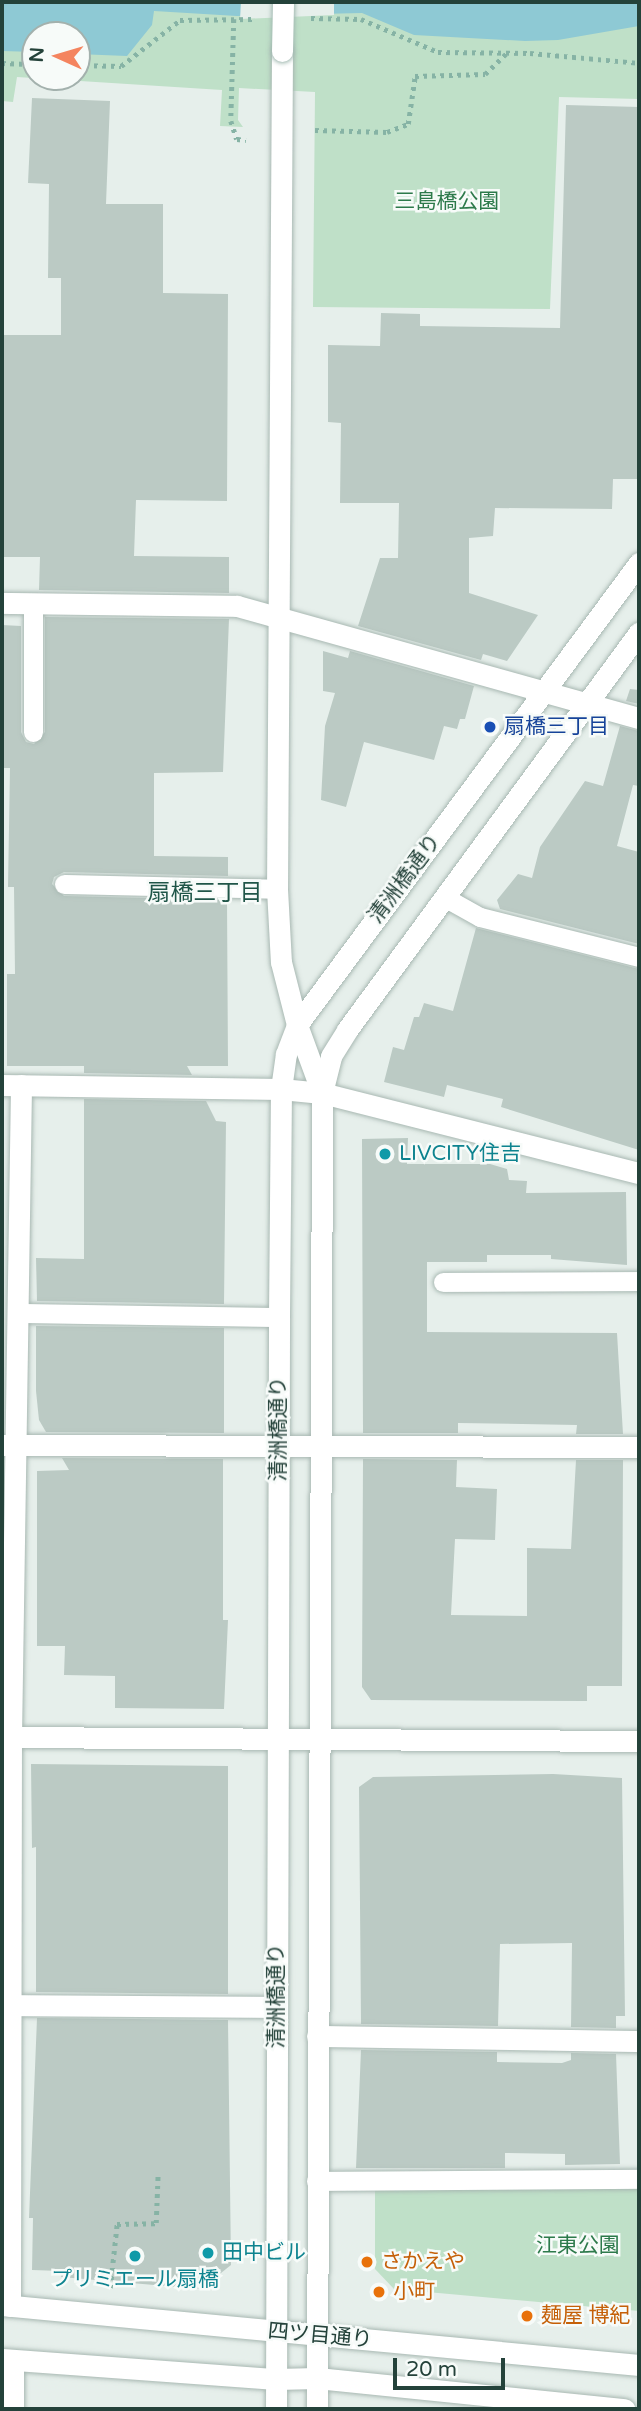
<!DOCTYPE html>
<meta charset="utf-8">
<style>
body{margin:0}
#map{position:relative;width:641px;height:2411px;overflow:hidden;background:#e6efeb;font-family:"Varela Round","Noto Sans JP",sans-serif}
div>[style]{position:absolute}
.green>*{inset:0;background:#bfe0c8}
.water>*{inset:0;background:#8ec9d4}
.pier>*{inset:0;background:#e6efeb}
.building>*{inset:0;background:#bbcac4}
.path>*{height:4.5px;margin-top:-2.25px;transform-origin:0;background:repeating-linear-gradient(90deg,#86b3a5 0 3.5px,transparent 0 8.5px)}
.roads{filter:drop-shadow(0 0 2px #a8b8b2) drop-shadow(0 0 2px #a8b8b2)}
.lane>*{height:19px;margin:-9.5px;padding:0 9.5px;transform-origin:9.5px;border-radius:9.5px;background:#fff}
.street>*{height:21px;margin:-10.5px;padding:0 10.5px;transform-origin:10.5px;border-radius:10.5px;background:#fff}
.secondary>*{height:21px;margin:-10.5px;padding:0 10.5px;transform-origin:10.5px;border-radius:10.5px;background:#fff}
.bridges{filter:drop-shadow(0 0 2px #a4bbb3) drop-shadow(0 0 2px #a4bbb3)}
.secondary-bridge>*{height:21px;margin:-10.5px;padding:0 10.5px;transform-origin:10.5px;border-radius:10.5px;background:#fff}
.dots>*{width:19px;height:19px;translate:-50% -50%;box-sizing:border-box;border:4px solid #f7fbf9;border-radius:50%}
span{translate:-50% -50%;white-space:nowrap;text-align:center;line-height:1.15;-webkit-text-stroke:5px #f7fbf9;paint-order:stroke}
.park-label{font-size:21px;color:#2d7a4b}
.transit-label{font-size:21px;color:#164399}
.left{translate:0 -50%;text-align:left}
.street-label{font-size:21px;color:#24423a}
.culture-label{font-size:21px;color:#0d838f}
.food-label{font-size:21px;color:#c56008}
.neighbourhood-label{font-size:23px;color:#1f5548}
.frame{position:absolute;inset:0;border:4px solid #24423a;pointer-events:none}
.north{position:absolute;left:21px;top:21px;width:70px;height:70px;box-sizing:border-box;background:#f7fbf9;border:2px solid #a3b1ad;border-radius:50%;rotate:274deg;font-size:19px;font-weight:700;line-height:28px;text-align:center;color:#24423a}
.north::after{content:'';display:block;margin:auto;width:24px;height:32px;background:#f4845f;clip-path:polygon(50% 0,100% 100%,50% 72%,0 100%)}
.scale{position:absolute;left:393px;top:2358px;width:112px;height:32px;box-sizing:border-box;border:4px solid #24423a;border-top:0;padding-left:9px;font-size:21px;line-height:24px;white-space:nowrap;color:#24423a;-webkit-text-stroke:5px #f7fbf9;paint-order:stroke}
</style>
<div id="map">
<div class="green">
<i style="clip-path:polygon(evenodd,2px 2px,639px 2px,639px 99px,559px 97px,550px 309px,313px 307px,315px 92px,239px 88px,238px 120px,243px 127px,220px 126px,222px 90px,17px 77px,13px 102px,2px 101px,2px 2px,35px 35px,77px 35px,77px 77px,35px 77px,35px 35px)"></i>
<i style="clip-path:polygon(639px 2187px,639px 2311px,394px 2289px,375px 2269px,375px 2188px)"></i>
</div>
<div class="water">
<i style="clip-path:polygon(2px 2px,639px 2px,639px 26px,558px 40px,525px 41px,414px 35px,362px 13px,237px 16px,154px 11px,152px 25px,127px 56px,77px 54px,77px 35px,35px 35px,35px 52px,2px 51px)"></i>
</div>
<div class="pier">
<i style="clip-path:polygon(241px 2px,334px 2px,334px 15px,240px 19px)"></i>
</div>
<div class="building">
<i style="clip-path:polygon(32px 98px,110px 101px,106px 204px,163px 204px,163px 293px,228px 294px,227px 501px,136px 500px,134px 556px,229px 557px,229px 593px,39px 590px,40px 557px,2px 557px,2px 335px,61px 335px,61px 278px,48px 278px,49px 184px,28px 183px)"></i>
<i style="clip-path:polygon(566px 105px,639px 107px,639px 479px,613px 479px,612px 509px,495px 508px,493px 536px,469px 538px,469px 593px,538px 615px,507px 661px,483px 654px,481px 660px,358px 626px,380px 558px,398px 558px,399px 503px,340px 503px,341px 423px,328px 422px,328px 345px,380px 346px,381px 313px,420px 314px,420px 326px,560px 328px)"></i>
<i style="clip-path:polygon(45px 617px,229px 619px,223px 772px,154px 773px,154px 856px,228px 857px,228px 876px,64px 872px,54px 877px,52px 884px,64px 896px,227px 900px,228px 1066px,187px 1066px,192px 1075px,84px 1073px,84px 1066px,7px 1066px,7px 974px,15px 974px,14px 887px,8px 887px,10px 768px,2px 768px,2px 625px,21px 626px,21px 732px,26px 742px,34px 744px,45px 732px)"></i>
<i style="clip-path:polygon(323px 651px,348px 658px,350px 651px,474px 686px,465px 719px,460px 719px,457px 729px,444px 726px,434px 760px,364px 742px,346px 807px,321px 800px,325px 726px,335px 693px,323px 691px)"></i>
<i style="clip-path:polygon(630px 689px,639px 690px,639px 704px,626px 701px)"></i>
<i style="clip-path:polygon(620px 726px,639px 731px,639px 786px,633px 785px,617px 846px,639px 852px,639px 944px,500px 909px,497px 900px,518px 874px,532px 878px,540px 847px,585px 781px,603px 786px)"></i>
<i style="clip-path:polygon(476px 928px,639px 969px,639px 1150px,501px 1107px,503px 1099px,447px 1085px,444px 1097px,384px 1082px,393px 1047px,404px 1050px,414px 1017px,419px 1017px,424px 1003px,453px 1011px)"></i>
<i style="clip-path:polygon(84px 1099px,206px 1101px,216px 1121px,226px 1122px,224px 1304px,37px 1301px,36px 1258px,84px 1259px)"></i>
<i style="clip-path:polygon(408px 1138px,407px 1164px,490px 1164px,507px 1169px,509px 1180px,527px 1181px,526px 1193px,626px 1192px,627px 1265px,551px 1259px,551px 1255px,487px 1255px,487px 1262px,427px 1262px,427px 1332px,617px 1333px,623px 1434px,576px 1434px,577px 1425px,458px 1423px,458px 1433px,363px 1433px,362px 1139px)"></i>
<i style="clip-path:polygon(36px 1326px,224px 1328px,224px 1433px,46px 1432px,39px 1420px,36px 1391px)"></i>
<i style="clip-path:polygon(62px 1458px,223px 1459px,223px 1620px,228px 1620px,224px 1709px,115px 1708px,115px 1676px,64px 1675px,65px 1646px,37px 1646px,37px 1471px,69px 1470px)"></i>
<i style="clip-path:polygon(363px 1459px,457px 1460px,456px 1487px,497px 1489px,495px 1540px,455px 1539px,451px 1615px,527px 1616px,527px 1548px,571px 1549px,576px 1460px,623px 1460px,622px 1686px,587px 1686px,587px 1701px,371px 1700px,362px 1687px)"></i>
<i style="clip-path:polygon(31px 1764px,228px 1766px,228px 1994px,36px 1992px,36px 1847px,32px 1848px)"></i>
<i style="clip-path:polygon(553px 1774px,622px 1778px,625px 2016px,616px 2016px,616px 2028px,571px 2027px,572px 1943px,500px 1944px,498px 2026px,361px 2024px,359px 1787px,373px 1777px)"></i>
<i style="clip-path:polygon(37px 2018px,228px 2020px,231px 2265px,201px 2289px,61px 2277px,62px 2271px,32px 2270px,33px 2218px,29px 2218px)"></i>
<i style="clip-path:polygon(361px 2050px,497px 2052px,497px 2062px,562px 2063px,571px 2060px,571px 2053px,616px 2054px,620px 2164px,565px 2165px,565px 2154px,505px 2153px,505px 2168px,356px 2168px)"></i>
</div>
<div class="path">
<i style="left:311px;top:18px;width:50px;rotate:1.1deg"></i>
<i style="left:361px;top:19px;width:84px;rotate:23.2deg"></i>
<i style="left:438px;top:52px;width:92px;rotate:0.6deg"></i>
<i style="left:530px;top:53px;width:109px;rotate:5.2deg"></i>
<i style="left:234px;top:19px;width:102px;rotate:91.7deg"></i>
<i style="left:231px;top:121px;width:19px;rotate:72deg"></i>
<i style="left:237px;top:139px;width:9px;rotate:6deg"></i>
<i style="left:2px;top:63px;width:33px;rotate:2deg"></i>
<i style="left:77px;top:65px;width:44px;rotate:1.3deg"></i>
<i style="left:121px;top:66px;width:75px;rotate:-37.9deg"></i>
<i style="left:180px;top:20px;width:73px;rotate:-0.8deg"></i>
<i style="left:315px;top:130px;width:72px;rotate:1.6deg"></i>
<i style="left:387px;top:132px;width:22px;rotate:-21deg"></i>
<i style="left:408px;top:124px;width:49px;rotate:-81.7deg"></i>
<i style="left:415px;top:76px;width:70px;rotate:-1.6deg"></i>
<i style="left:485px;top:74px;width:29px;rotate:-44deg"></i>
<i style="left:110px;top:2288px;width:64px;rotate:-83.8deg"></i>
<i style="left:117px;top:2224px;width:39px;rotate:-1deg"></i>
<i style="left:156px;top:2223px;width:51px;rotate:-87.8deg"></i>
</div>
<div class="roads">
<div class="lane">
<i style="left:33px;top:732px;width:129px;rotate:-90deg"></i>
<i style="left:64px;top:884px;width:213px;rotate:1.3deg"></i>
<i style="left:444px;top:897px;width:41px;rotate:29.1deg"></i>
<i style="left:480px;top:917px;width:164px;rotate:14.1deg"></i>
<i style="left:443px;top:1282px;width:196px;rotate:-0.3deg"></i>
<i style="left:17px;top:1313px;width:262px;rotate:0.9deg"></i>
<i style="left:316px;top:2181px;width:323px;rotate:-0.4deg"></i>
</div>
<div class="street">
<i style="left:2px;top:603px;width:235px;rotate:0.7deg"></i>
<i style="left:237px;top:606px;width:417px;rotate:15.6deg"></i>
<i style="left:2px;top:1085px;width:279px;rotate:0.8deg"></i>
<i style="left:281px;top:1089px;width:41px;rotate:5.6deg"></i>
<i style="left:322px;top:1093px;width:327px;rotate:14.2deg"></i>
<i style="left:2px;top:1445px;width:637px;rotate:0.18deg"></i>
<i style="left:2px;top:1737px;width:637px;rotate:0.36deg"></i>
<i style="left:2px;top:2005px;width:275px;rotate:0.4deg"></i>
<i style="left:317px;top:2036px;width:322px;rotate:0.9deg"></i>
<i style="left:10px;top:2306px;width:569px;rotate:-89.9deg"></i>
<i style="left:11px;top:1737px;width:652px;rotate:-89.12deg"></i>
<i style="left:13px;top:2409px;width:49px;rotate:-90deg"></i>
</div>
<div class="secondary">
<i style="left:282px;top:51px;width:838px;rotate:90.34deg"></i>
<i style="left:277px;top:889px;width:73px;rotate:86.9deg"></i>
<i style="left:281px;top:962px;width:65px;rotate:75.7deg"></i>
<i style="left:297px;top:1025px;width:72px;rotate:69.8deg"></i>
<i style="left:2px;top:2305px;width:640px;rotate:5.38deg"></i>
<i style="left:2px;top:2359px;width:275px;rotate:4.2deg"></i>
<i style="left:276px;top:2379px;width:41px;rotate:-1.4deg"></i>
<i style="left:317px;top:2378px;width:309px;rotate:5.8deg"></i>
<i style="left:276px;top:2409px;width:1092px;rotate:-89.84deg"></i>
<i style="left:279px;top:1317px;width:228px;rotate:-89.5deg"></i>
<i style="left:281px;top:1089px;width:35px;rotate:-82deg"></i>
<i style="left:286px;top:1054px;width:31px;rotate:-69deg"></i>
<i style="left:297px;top:1025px;width:575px;rotate:-53.49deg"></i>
<i style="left:317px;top:2409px;width:1316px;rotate:-89.78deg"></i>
<i style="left:322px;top:1093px;width:38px;rotate:-76deg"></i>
<i style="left:331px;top:1056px;width:31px;rotate:-58deg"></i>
<i style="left:347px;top:1030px;width:493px;rotate:-53.7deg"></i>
</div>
</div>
<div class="bridges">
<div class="secondary-bridge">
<i style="left:282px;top:51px;width:49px;rotate:-88.8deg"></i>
</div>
</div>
<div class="dots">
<i style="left:490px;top:727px;background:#1a4fb4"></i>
<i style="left:385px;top:1154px;background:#0f9aa8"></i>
<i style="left:208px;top:2253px;background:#0f9aa8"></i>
<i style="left:135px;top:2256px;background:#0f9aa8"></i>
<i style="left:367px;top:2262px;background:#e8710a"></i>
<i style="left:379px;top:2292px;background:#e8710a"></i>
<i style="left:527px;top:2316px;background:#e8710a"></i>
</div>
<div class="park-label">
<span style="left:447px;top:202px">三島橋公園</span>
<span style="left:578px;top:2246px">江東公園</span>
</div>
<div class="transit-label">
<span class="left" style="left:504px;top:727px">扇橋三丁目</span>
</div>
<div class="street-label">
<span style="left:405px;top:879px;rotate:-53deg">清洲橋通り</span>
<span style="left:279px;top:1429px;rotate:-90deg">清洲橋通り</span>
<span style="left:277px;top:1996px;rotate:-90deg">清洲橋通り</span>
<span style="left:320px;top:2336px;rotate:5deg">四ツ目通り</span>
</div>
<div class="culture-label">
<span class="left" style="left:399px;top:1154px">LIVCITY住吉</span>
<span class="left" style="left:222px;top:2253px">田中ビル</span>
<span style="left:135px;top:2280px">プリミエール扇橋</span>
</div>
<div class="food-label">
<span class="left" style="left:381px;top:2262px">さかえや</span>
<span class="left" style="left:393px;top:2292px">小町</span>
<span class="left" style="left:541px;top:2316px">麺屋 博紀</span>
</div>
<div class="neighbourhood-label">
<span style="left:205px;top:893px">扇橋三丁目</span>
</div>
<div class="frame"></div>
<div class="north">N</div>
<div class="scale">20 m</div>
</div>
